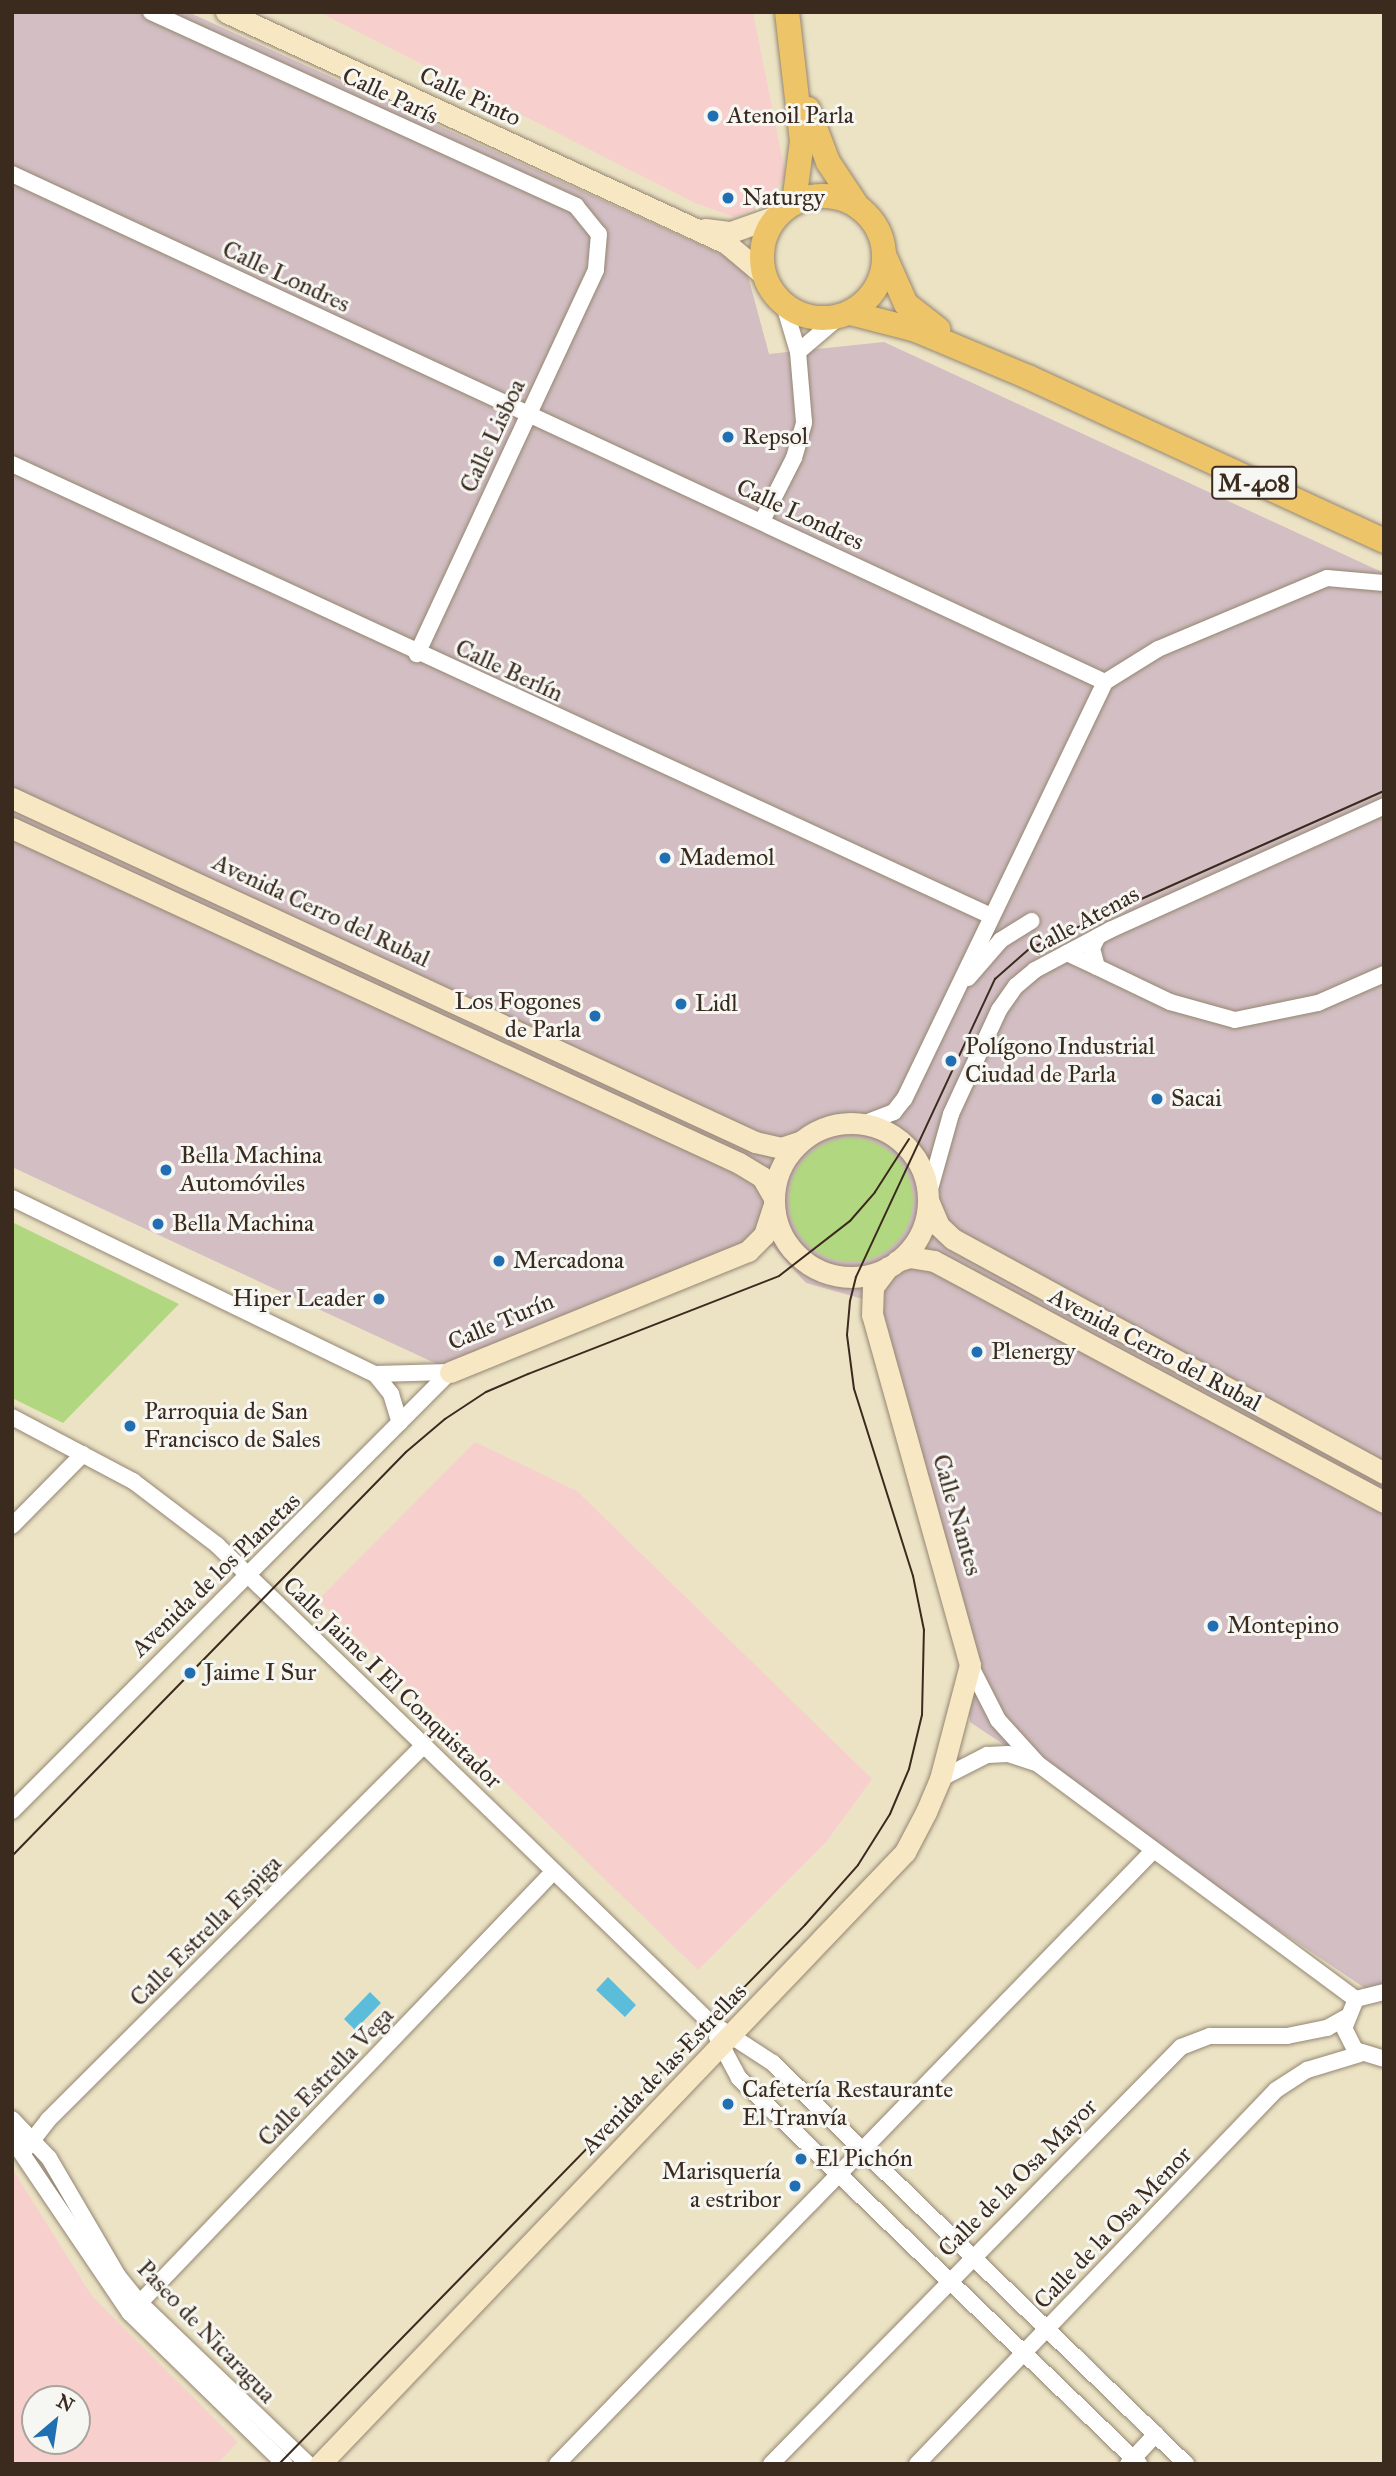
<!DOCTYPE html>
<meta charset="utf-8">
<style>
body{margin:0}
#map{position:relative;width:1396px;height:2476px;overflow:hidden;background:#ece3c5;font-family:"IM FELL Great Primer",serif}
div>[style]{position:absolute}
.built>*{inset:0;background:#f7d0cd}
.industrial>*{inset:0;background:#d2bec3}
.green>*{inset:0;background:#b2d781}
.round{border-radius:50%}
.water>*{inset:0;background:#5cbddb}
.roads{filter:drop-shadow(0 0 2px #948672) drop-shadow(0 0 2px #948672)}
.street>*{height:16px;margin:-8px;padding:0 8px;transform-origin:8px;border-radius:8px;background:#fff}
.secondary>*{height:21px;margin:-10.5px;padding:0 10.5px;transform-origin:10.5px;border-radius:10.5px;background:#f8e7c3}
.secondary>.ring{margin:-10.5px;padding:0;box-sizing:content-box;background:none;border:21px solid #f8e7c3;border-radius:50%}
.primary>*{height:24px;margin:-12px;padding:0 12px;transform-origin:12px;border-radius:12px;background:#eec469}
.primary>.ring{margin:-12px;padding:0;box-sizing:content-box;background:none;border:24px solid #eec469;border-radius:50%}
.tram>*{height:2px;margin:-1px;padding:0 1px;transform-origin:1px;border-radius:1px;background:#3b2a1e}
.dots>*{width:19px;height:19px;translate:-50% -50%;box-sizing:border-box;border:4px solid #f6f6f2;border-radius:50%}
span{translate:-50% -50%;white-space:nowrap;text-align:center;line-height:1.15;-webkit-text-stroke:6px #f6f6f2;paint-order:stroke}
.shield-label span{padding:2px 5px;background:#f6f6f2;border:2px solid;border-radius:5px;-webkit-text-stroke-width:0}
.shield-label{font-size:23px;color:#3b2a1e;font-weight:700}
.street-label{font-size:24px;color:#3b2a1e}
.poi-label{font-size:24px;color:#3b2a1e}
.left{translate:0 -50%;text-align:left}
.right{translate:-100% -50%;text-align:right}
.frame{position:absolute;inset:0;border:14px solid #3b2a1e;pointer-events:none}
.north{position:absolute;left:21px;top:2385px;width:70px;height:70px;box-sizing:border-box;background:#f6f6f2;border:2px solid #aba49d;border-radius:50%;rotate:29deg;font-size:19px;font-weight:700;line-height:28px;text-align:center;color:#3b2a1e}
.north::after{content:'';display:block;margin:auto;width:24px;height:32px;background:#1f6fb2;clip-path:polygon(50% 0,100% 100%,50% 72%,0 100%)}
</style>
<div id="map">
<div class="built">
<i style="clip-path:polygon(319px 12px,753px 12px,786px 177px,763px 205px,734px 217px,695px 203px)"></i>
<i style="clip-path:polygon(475px 1442px,577px 1491px,872px 1779px,827px 1841px,698px 1970px,318px 1600px)"></i>
<i style="clip-path:polygon(evenodd,12px 2168px,92px 2296px,238px 2442px,217px 2464px,12px 2464px,12px 2168px,35px 2399px,77px 2399px,77px 2441px,35px 2441px,35px 2399px)"></i>
</div>
<div class="industrial">
<i style="clip-path:polygon(12px 12px,188px 12px,745px 265px,769px 354px,884px 342px,1384px 573px,1384px 2001px,970px 1722px,963px 1652px,863px 1299px,806px 1283px,772px 1246px,465px 1377px,12px 1167px)"></i>
</div>
<div class="green">
<i class="round" style="left:789px;top:1138px;width:124px;height:124px"></i>
<i style="clip-path:polygon(12px 1222px,179px 1304px,63px 1423px,12px 1398px)"></i>
</div>
<div class="water">
<i style="clip-path:polygon(608px 1977px,636px 2005px,625px 2017px,596px 1990px)"></i>
<i style="clip-path:polygon(370px 1992px,381px 2003px,355px 2030px,344px 2019px)"></i>
</div>
<div class="roads">
<div class="street">
<i style="left:151px;top:12px;width:467px;rotate:24.5deg"></i>
<i style="left:576px;top:206px;width:36px;rotate:51deg"></i>
<i style="left:599px;top:234px;width:36px;rotate:95deg"></i>
<i style="left:596px;top:270px;width:424px;rotate:115deg"></i>
<i style="left:12px;top:174px;width:1205px;rotate:24.93deg"></i>
<i style="left:1105px;top:682px;width:463px;rotate:115.7deg"></i>
<i style="left:904px;top:1099px;width:16px;rotate:128deg"></i>
<i style="left:894px;top:1112px;width:30px;rotate:159deg"></i>
<i style="left:798px;top:352px;width:54px;rotate:-40.5deg"></i>
<i style="left:12px;top:464px;width:1076px;rotate:24.78deg"></i>
<i style="left:762px;top:521px;width:71px;rotate:-63.1deg"></i>
<i style="left:794px;top:458px;width:37px;rotate:-74deg"></i>
<i style="left:804px;top:422px;width:70px;rotate:-94.9deg"></i>
<i style="left:798px;top:352px;width:49px;rotate:-106.6deg"></i>
<i style="left:1105px;top:682px;width:62px;rotate:-31.9deg"></i>
<i style="left:1158px;top:649px;width:183px;rotate:-22.8deg"></i>
<i style="left:1327px;top:578px;width:57px;rotate:5deg"></i>
<i style="left:1067px;top:953px;width:33px;rotate:25deg"></i>
<i style="left:1097px;top:967px;width:20px;rotate:-105deg"></i>
<i style="left:1092px;top:948px;width:13px;rotate:-63deg"></i>
<i style="left:1097px;top:967px;width:81px;rotate:25.6deg"></i>
<i style="left:1170px;top:1002px;width:67px;rotate:15.5deg"></i>
<i style="left:1235px;top:1020px;width:85px;rotate:-11.6deg"></i>
<i style="left:1318px;top:1003px;width:72px;rotate:-23.7deg"></i>
<i style="left:968px;top:978px;width:50px;rotate:-49deg"></i>
<i style="left:1001px;top:940px;width:36px;rotate:-32deg"></i>
<i style="left:928px;top:1196px;width:85px;rotate:-74.3deg"></i>
<i style="left:951px;top:1114px;width:115px;rotate:-65.2deg"></i>
<i style="left:999px;top:1010px;width:29px;rotate:-55deg"></i>
<i style="left:1016px;top:986px;width:25px;rotate:-40deg"></i>
<i style="left:1035px;top:970px;width:85px;rotate:-28.1deg"></i>
<i style="left:1110px;top:930px;width:301px;rotate:-24.3deg"></i>
<i style="left:12px;top:1198px;width:403px;rotate:25.9deg"></i>
<i style="left:375px;top:1374px;width:26px;rotate:51deg"></i>
<i style="left:391px;top:1394px;width:30px;rotate:73deg"></i>
<i style="left:375px;top:1374px;width:75px;rotate:-1.5deg"></i>
<i style="left:12px;top:1417px;width:137px;rotate:27.9deg"></i>
<i style="left:133px;top:1481px;width:106px;rotate:37.3deg"></i>
<i style="left:217px;top:1545px;width:657px;rotate:44.07deg"></i>
<i style="left:689px;top:2002px;width:29px;rotate:44deg"></i>
<i style="left:710px;top:2022px;width:75px;rotate:33.1deg"></i>
<i style="left:773px;top:2063px;width:576px;rotate:44.16deg"></i>
<i style="left:12px;top:1526px;width:101px;rotate:-45.4deg"></i>
<i style="left:970px;top:1665px;width:62px;rotate:63deg"></i>
<i style="left:998px;top:1720px;width:59px;rotate:47.7deg"></i>
<i style="left:1038px;top:1764px;width:395px;rotate:36.5deg"></i>
<i style="left:940px;top:1779px;width:53px;rotate:-27.1deg"></i>
<i style="left:987px;top:1755px;width:21px;rotate:-3deg"></i>
<i style="left:1008px;top:1754px;width:28px;rotate:18deg"></i>
<i style="left:12px;top:1811px;width:620px;rotate:-45.07deg"></i>
<i style="left:1384px;top:1992px;width:29px;rotate:166deg"></i>
<i style="left:1356px;top:1999px;width:31px;rotate:112deg"></i>
<i style="left:1344px;top:2028px;width:25px;rotate:63deg"></i>
<i style="left:1355px;top:2050px;width:30px;rotate:17deg"></i>
<i style="left:717px;top:2037px;width:47px;rotate:61.8deg"></i>
<i style="left:739px;top:2078px;width:556px;rotate:43.98deg"></i>
<i style="left:12px;top:2119px;width:54px;rotate:46.5deg"></i>
<i style="left:49px;top:2158px;width:137px;rotate:59.7deg"></i>
<i style="left:118px;top:2276px;width:35px;rotate:51deg"></i>
<i style="left:140px;top:2303px;width:233px;rotate:43.8deg"></i>
<i style="left:12px;top:2139px;width:210px;rotate:55.9deg"></i>
<i style="left:130px;top:2313px;width:216px;rotate:44.3deg"></i>
<i style="left:24px;top:2151px;width:39px;rotate:-52deg"></i>
<i style="left:48px;top:2120px;width:530px;rotate:-44.92deg"></i>
<i style="left:130px;top:2313px;width:611px;rotate:-46.19deg"></i>
<i style="left:557px;top:2464px;width:855px;rotate:-45.81deg"></i>
<i style="left:771px;top:2464px;width:585px;rotate:-45.48deg"></i>
<i style="left:1181px;top:2047px;width:31px;rotate:-21deg"></i>
<i style="left:1210px;top:2036px;width:77px"></i>
<i style="left:1287px;top:2036px;width:41px;rotate:-11.3deg"></i>
<i style="left:1327px;top:2028px;width:21px;rotate:-29deg"></i>
<i style="left:917px;top:2464px;width:518px;rotate:-46.17deg"></i>
<i style="left:1276px;top:2090px;width:37px;rotate:-33deg"></i>
<i style="left:1307px;top:2070px;width:55px;rotate:-16.8deg"></i>
<i style="left:1128px;top:2464px;width:41px;rotate:-47deg"></i>
</div>
<div class="secondary">
<i style="left:226px;top:12px;width:551px;rotate:24.8deg"></i>
<i style="left:726px;top:243px;width:48px;rotate:40deg"></i>
<i style="left:705px;top:229px;width:26px;rotate:7deg"></i>
<i style="left:731px;top:232px;width:48px;rotate:-19.6deg"></i>
<i style="left:12px;top:798px;width:819px;rotate:24.84deg"></i>
<i style="left:755px;top:1142px;width:27px;rotate:13deg"></i>
<i style="left:781px;top:1148px;width:20px;rotate:-18deg"></i>
<i style="left:12px;top:828px;width:800px;rotate:24.74deg"></i>
<i style="left:739px;top:1163px;width:27px;rotate:31deg"></i>
<i style="left:762px;top:1177px;width:24px;rotate:60deg"></i>
<i class="ring" style="left:774px;top:1123px;width:133px;height:133px"></i>
<i style="left:928px;top:1200px;width:28px;rotate:67deg"></i>
<i style="left:939px;top:1226px;width:19px;rotate:43deg"></i>
<i style="left:953px;top:1239px;width:490px;rotate:28.5deg"></i>
<i style="left:897px;top:1261px;width:13px;rotate:-18deg"></i>
<i style="left:909px;top:1257px;width:25px;rotate:9deg"></i>
<i style="left:934px;top:1261px;width:510px;rotate:28.17deg"></i>
<i style="left:450px;top:1372px;width:322px;rotate:-22.1deg"></i>
<i style="left:748px;top:1251px;width:23px;rotate:-45deg"></i>
<i style="left:764px;top:1235px;width:29px;rotate:-72deg"></i>
<i style="left:320px;top:2464px;width:847px;rotate:-46.29deg"></i>
<i style="left:905px;top:1852px;width:45px;rotate:-62.3deg"></i>
<i style="left:926px;top:1812px;width:36px;rotate:-67deg"></i>
<i style="left:940px;top:1779px;width:118px;rotate:-75.3deg"></i>
<i style="left:970px;top:1665px;width:363px;rotate:-105.6deg"></i>
<i style="left:872px;top:1315px;width:28px;rotate:-88deg"></i>
<i style="left:873px;top:1287px;width:25px;rotate:-53deg"></i>
</div>
<div class="primary">
<i style="left:787px;top:12px;width:130px;rotate:83.4deg"></i>
<i style="left:802px;top:141px;width:63px;rotate:97.4deg"></i>
<i style="left:808px;top:109px;width:57px;rotate:69.3deg"></i>
<i style="left:828px;top:162px;width:50px;rotate:56.3deg"></i>
<i class="ring" style="left:762px;top:196px;width:98px;height:98px"></i>
<i style="left:885px;top:257px;width:51px;rotate:65.9deg"></i>
<i style="left:906px;top:304px;width:41px;rotate:38deg"></i>
<i style="left:850px;top:313px;width:68px;rotate:14.4deg"></i>
<i style="left:916px;top:330px;width:121px;rotate:22.8deg"></i>
<i style="left:1028px;top:377px;width:392px;rotate:24.7deg"></i>
</div>
</div>
<div class="tram">
<i style="left:12px;top:1856px;width:564px;rotate:-45.72deg"></i>
<i style="left:406px;top:1452px;width:51px;rotate:-40.2deg"></i>
<i style="left:445px;top:1419px;width:49px;rotate:-33.4deg"></i>
<i style="left:486px;top:1392px;width:46px;rotate:-23.2deg"></i>
<i style="left:528px;top:1374px;width:269px;rotate:-21.3deg"></i>
<i style="left:779px;top:1276px;width:90px;rotate:-37.8deg"></i>
<i style="left:850px;top:1221px;width:38px;rotate:-49deg"></i>
<i style="left:875px;top:1192px;width:63px;rotate:-57.3deg"></i>
<i style="left:279px;top:2464px;width:753px;rotate:-45.7deg"></i>
<i style="left:805px;top:1925px;width:80px;rotate:-48.5deg"></i>
<i style="left:858px;top:1865px;width:60px;rotate:-57.9deg"></i>
<i style="left:890px;top:1814px;width:49px;rotate:-67.1deg"></i>
<i style="left:909px;top:1769px;width:56px;rotate:-76.5deg"></i>
<i style="left:922px;top:1715px;width:85px;rotate:-88.7deg"></i>
<i style="left:924px;top:1630px;width:55px;rotate:-101.5deg"></i>
<i style="left:913px;top:1576px;width:196px;rotate:-107.5deg"></i>
<i style="left:854px;top:1389px;width:54px;rotate:-97.4deg"></i>
<i style="left:847px;top:1335px;width:34px;rotate:-85deg"></i>
<i style="left:850px;top:1301px;width:25px;rotate:-76deg"></i>
<i style="left:856px;top:1277px;width:329px;rotate:-65deg"></i>
<i style="left:995px;top:979px;width:45px;rotate:-41.4deg"></i>
<i style="left:1029px;top:949px;width:389px;rotate:-24deg"></i>
</div>
<div class="dots">
<i style="left:713px;top:116px;background:#1f6fb2"></i>
<i style="left:728px;top:198px;background:#1f6fb2"></i>
<i style="left:728px;top:437px;background:#1f6fb2"></i>
<i style="left:665px;top:858px;background:#1f6fb2"></i>
<i style="left:681px;top:1004px;background:#1f6fb2"></i>
<i style="left:595px;top:1016px;background:#1f6fb2"></i>
<i style="left:951px;top:1061px;background:#1f6fb2"></i>
<i style="left:1157px;top:1099px;background:#1f6fb2"></i>
<i style="left:166px;top:1170px;background:#1f6fb2"></i>
<i style="left:158px;top:1224px;background:#1f6fb2"></i>
<i style="left:499px;top:1261px;background:#1f6fb2"></i>
<i style="left:379px;top:1299px;background:#1f6fb2"></i>
<i style="left:977px;top:1352px;background:#1f6fb2"></i>
<i style="left:130px;top:1426px;background:#1f6fb2"></i>
<i style="left:1213px;top:1626px;background:#1f6fb2"></i>
<i style="left:190px;top:1673px;background:#1f6fb2"></i>
<i style="left:728px;top:2104px;background:#1f6fb2"></i>
<i style="left:801px;top:2159px;background:#1f6fb2"></i>
<i style="left:795px;top:2186px;background:#1f6fb2"></i>
</div>
<div class="shield-label">
<span style="left:1254px;top:483px">M-408</span>
</div>
<div class="street-label">
<span style="left:390px;top:96px;rotate:25deg">Calle París</span>
<span style="left:470px;top:97px;rotate:25deg">Calle Pinto</span>
<span style="left:286px;top:277px;rotate:25deg">Calle Londres</span>
<span style="left:493px;top:436px;rotate:-65deg">Calle Lisboa</span>
<span style="left:800px;top:515px;rotate:25deg">Calle Londres</span>
<span style="left:509px;top:671px;rotate:25deg">Calle Berlín</span>
<span style="left:321px;top:911px;rotate:25deg">Avenida Cerro del Rubal</span>
<span style="left:1084px;top:921px;rotate:-28deg">Calle Atenas</span>
<span style="left:501px;top:1322px;rotate:-23deg">Calle Turín</span>
<span style="left:1155px;top:1350px;rotate:28deg">Avenida Cerro del Rubal</span>
<span style="left:957px;top:1515px;rotate:74deg">Calle Nantes</span>
<span style="left:216px;top:1575px;rotate:-44deg">Avenida de los Planetas</span>
<span style="left:392px;top:1683px;rotate:44deg">Calle Jaime I El Conquistador</span>
<span style="left:206px;top:1931px;rotate:-45deg">Calle Estrella Espiga</span>
<span style="left:664px;top:2069px;rotate:-46deg">Avenida de las Estrellas</span>
<span style="left:326px;top:2077px;rotate:-46deg">Calle Estrella Vega</span>
<span style="left:1018px;top:2178px;rotate:-45deg">Calle de la Osa Mayor</span>
<span style="left:1113px;top:2228px;rotate:-46deg">Calle de la Osa Menor</span>
<span style="left:206px;top:2332px;rotate:46deg">Paseo de Nicaragua</span>
</div>
<div class="poi-label">
<span class="left" style="left:727px;top:116px">Atenoil Parla</span>
<span class="left" style="left:742px;top:198px">Naturgy</span>
<span class="left" style="left:742px;top:437px">Repsol</span>
<span class="left" style="left:679px;top:858px">Mademol</span>
<span class="right" style="left:581px;top:1016px">Los Fogones<br>de Parla</span>
<span class="left" style="left:695px;top:1004px">Lidl</span>
<span class="left" style="left:965px;top:1061px">Polígono Industrial<br>Ciudad de Parla</span>
<span class="left" style="left:1171px;top:1099px">Sacai</span>
<span class="left" style="left:180px;top:1170px">Bella Machina<br>Automóviles</span>
<span class="left" style="left:172px;top:1224px">Bella Machina</span>
<span class="left" style="left:513px;top:1261px">Mercadona</span>
<span class="right" style="left:365px;top:1299px">Hiper Leader</span>
<span class="left" style="left:991px;top:1352px">Plenergy</span>
<span class="left" style="left:144px;top:1426px">Parroquia de San<br>Francisco de Sales</span>
<span class="left" style="left:1227px;top:1626px">Montepino</span>
<span class="left" style="left:204px;top:1673px">Jaime I Sur</span>
<span class="left" style="left:742px;top:2104px">Cafetería Restaurante<br>El Tranvía</span>
<span class="left" style="left:815px;top:2159px">El Pichón</span>
<span class="right" style="left:781px;top:2186px">Marisquería<br>a estribor</span>
</div>
<div class="frame"></div>
<div class="north">N</div>
</div>
